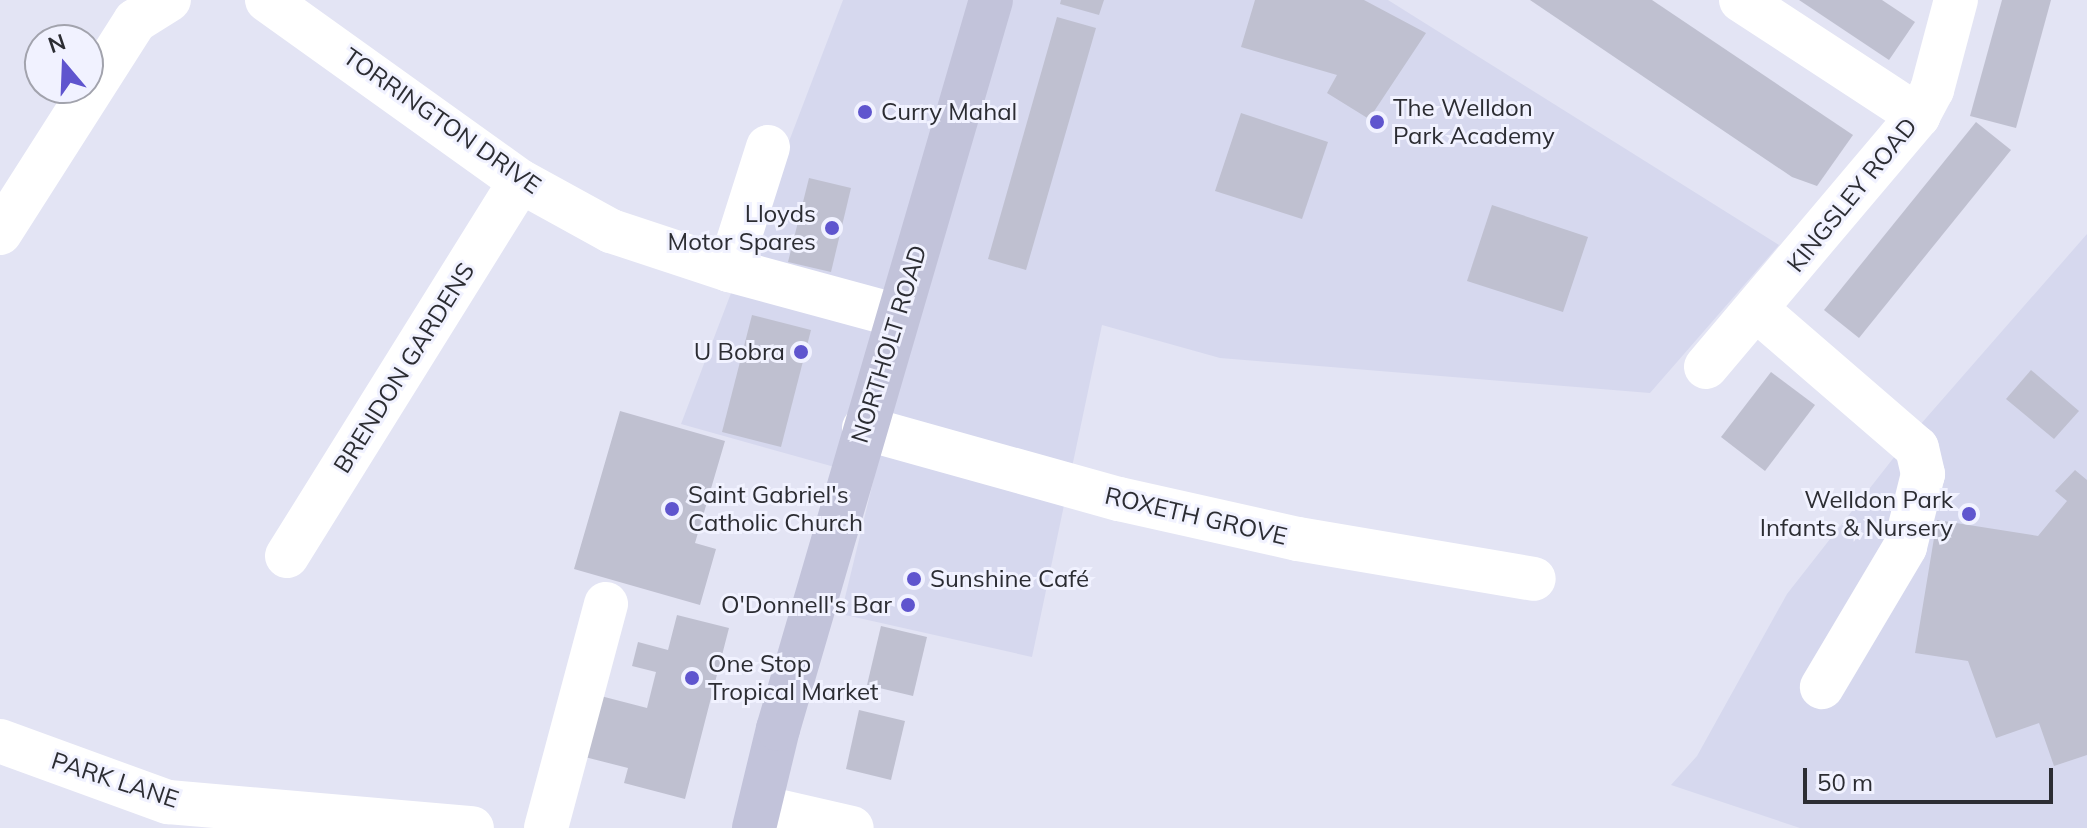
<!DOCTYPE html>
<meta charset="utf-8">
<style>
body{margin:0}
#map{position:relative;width:2087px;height:828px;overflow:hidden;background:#e3e4f4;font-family:Mulish,sans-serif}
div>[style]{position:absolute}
.built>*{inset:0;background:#d6d8ee}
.building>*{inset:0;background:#bfc0d0}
.minor>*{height:44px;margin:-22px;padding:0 22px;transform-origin:22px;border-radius:22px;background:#fff}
.major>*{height:44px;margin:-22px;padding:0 22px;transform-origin:22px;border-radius:22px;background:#c2c3da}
.dots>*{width:22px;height:22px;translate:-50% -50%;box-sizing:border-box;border:4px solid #f1f2ff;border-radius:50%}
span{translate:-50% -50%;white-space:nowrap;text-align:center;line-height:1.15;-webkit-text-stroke:6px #f1f2ff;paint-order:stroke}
.poi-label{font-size:24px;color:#2c2d33}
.left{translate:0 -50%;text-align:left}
.right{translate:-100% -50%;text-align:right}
.street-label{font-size:24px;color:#2c2d33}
.north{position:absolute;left:24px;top:24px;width:80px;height:80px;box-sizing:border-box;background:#f1f2ff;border:2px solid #a2a3ad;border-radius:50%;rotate:341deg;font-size:22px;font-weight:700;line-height:32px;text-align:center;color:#2c2d33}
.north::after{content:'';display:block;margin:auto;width:28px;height:36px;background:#5f55ce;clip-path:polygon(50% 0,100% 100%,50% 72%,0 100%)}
.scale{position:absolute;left:1803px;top:768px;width:250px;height:36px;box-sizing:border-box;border:4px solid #2c2d33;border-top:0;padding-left:10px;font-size:24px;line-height:28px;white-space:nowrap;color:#2c2d33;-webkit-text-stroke:6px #f1f2ff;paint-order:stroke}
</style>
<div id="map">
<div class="built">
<i style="clip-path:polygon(843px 0,1388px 0,1779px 245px,1650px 393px,1220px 358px,1102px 325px,1032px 657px,841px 614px,874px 478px,681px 424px)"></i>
<i style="clip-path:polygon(2087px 234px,2087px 828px,1800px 828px,1671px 785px,1697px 756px,1787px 594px,1913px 433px)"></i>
</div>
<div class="building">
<i style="clip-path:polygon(1061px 0,1104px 0,1099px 15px,1060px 4px)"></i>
<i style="clip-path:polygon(1255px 0,1364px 0,1426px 33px,1369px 119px,1327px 93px,1337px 75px,1241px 47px)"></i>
<i style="clip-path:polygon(1530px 0,1652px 0,1853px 135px,1817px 186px,1792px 177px)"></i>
<i style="clip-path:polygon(1799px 0,1882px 0,1915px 22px,1889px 60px)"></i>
<i style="clip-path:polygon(2002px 0,2051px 0,2016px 128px,1970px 116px)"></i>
<i style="clip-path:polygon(1057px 17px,1096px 28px,1026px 270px,988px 259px)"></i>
<i style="clip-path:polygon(1241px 113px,1328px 142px,1302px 219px,1215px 191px)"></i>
<i style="clip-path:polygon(1976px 122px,2011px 150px,1859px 338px,1824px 310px)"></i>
<i style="clip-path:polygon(809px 178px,851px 188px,831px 272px,788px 262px)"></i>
<i style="clip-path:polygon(1492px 205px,1588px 237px,1563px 312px,1467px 281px)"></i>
<i style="clip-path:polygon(752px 315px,811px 330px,781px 447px,722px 432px)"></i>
<i style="clip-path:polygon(2031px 370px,2079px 411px,2054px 439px,2006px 399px)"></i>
<i style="clip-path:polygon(1771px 372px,1815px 405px,1765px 471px,1721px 437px)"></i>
<i style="clip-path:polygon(620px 411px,725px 441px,695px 543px,716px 549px,700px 605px,574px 569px)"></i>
<i style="clip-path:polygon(2075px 470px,2087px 480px,2087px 755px,2054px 766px,2039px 723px,1996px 738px,1968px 661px,1915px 653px,1937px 520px,2038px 536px,2067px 501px,2055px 491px)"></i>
<i style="clip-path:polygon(677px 615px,729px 628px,685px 799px,624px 783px,628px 768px,577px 755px,593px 694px,647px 708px,656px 672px,632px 666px,638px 642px,668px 650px)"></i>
<i style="clip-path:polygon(881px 626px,927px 637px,913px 696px,867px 685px)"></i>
<i style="clip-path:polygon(859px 710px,905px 721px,891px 780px,846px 769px)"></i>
</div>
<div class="minor">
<i style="left:267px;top:0;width:311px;rotate:35.6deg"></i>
<i style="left:520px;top:181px;width:104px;rotate:28.8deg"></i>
<i style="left:611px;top:231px;width:124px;rotate:18.3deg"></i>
<i style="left:729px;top:270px;width:175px;rotate:15.2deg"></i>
<i style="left:1741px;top:0;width:212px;rotate:33.2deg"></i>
<i style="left:0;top:233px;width:251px;rotate:-57.5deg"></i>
<i style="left:135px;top:21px;width:40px;rotate:-32deg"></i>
<i style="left:729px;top:270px;width:129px;rotate:-72.4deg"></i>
<i style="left:1757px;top:310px;width:211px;rotate:40.8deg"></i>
<i style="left:1917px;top:448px;width:27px;rotate:77deg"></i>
<i style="left:1923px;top:474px;width:75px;rotate:103.9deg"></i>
<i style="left:1905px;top:547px;width:163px;rotate:120.7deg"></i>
<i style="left:1706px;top:367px;width:329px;rotate:-49.8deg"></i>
<i style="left:1918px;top:116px;width:30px;rotate:-62deg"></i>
<i style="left:1932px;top:90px;width:93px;rotate:-75.1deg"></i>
<i style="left:864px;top:428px;width:265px;rotate:15.6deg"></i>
<i style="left:1119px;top:499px;width:183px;rotate:12.6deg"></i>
<i style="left:1298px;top:539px;width:239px;rotate:9.6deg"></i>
<i style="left:287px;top:556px;width:441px;rotate:-58.1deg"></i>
<i style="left:0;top:741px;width:179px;rotate:20deg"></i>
<i style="left:168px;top:802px;width:305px;rotate:4.9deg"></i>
<i style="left:760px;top:807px;width:94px;rotate:12.9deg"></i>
<i style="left:546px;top:828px;width:232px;rotate:-75deg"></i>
</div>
<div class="major">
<i style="left:754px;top:828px;width:102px;rotate:-76.4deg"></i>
<i style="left:778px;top:729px;width:759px;rotate:-73.71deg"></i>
</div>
<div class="dots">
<i style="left:865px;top:112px;background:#5f55ce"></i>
<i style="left:1377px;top:122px;background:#5f55ce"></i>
<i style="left:832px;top:228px;background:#5f55ce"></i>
<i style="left:801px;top:352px;background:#5f55ce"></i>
<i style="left:672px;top:509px;background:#5f55ce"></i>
<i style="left:1969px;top:514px;background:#5f55ce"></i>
<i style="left:914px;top:579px;background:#5f55ce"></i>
<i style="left:908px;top:605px;background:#5f55ce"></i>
<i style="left:692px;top:678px;background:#5f55ce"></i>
</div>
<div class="poi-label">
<span class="left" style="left:1393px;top:122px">The Welldon<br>Park Academy</span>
<span class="left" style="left:881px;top:112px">Curry Mahal</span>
<span class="right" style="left:816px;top:228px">Lloyds<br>Motor Spares</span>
<span class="right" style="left:785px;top:352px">U Bobra</span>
<span class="left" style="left:688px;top:509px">Saint Gabriel's<br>Catholic Church</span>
<span class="right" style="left:1953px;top:514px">Welldon Park<br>Infants &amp; Nursery</span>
<span class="left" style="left:930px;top:579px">Sunshine Café</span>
<span class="right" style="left:892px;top:605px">O'Donnell's Bar</span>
<span class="left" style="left:708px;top:678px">One Stop<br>Tropical Market</span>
</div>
<div class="street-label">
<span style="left:442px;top:121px;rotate:35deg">TORRINGTON DRIVE</span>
<span style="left:1852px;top:195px;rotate:-51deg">KINGSLEY ROAD</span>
<span style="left:889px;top:344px;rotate:-73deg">NORTHOLT ROAD</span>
<span style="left:404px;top:368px;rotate:-58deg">BRENDON GARDENS</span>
<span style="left:1196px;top:516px;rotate:13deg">ROXETH GROVE</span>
<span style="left:115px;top:780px;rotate:18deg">PARK LANE</span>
</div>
<div class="north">N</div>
<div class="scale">50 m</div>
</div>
